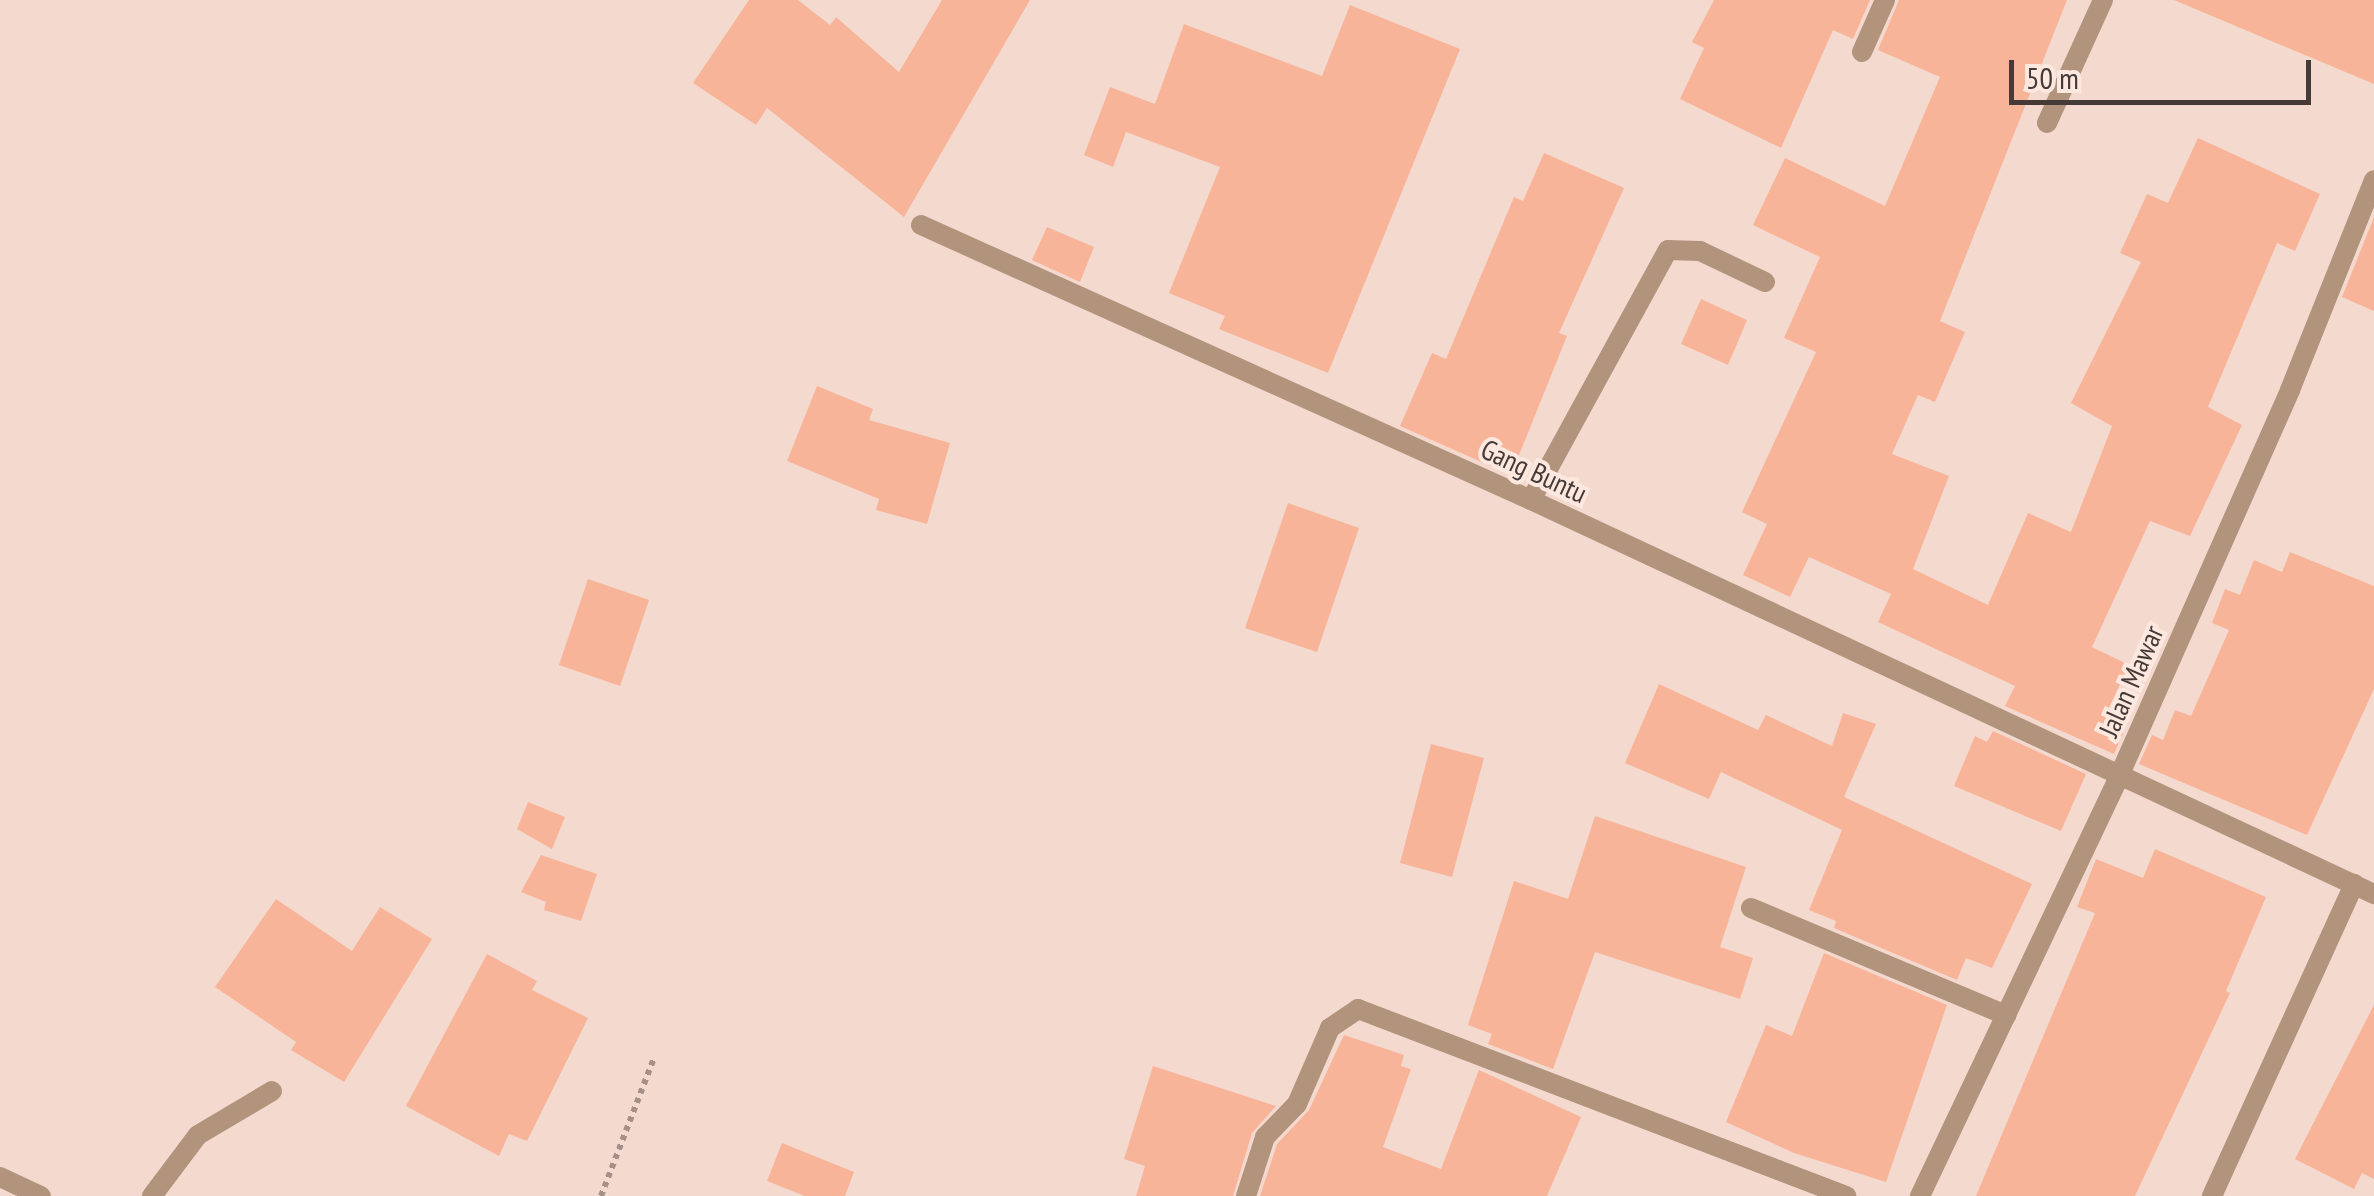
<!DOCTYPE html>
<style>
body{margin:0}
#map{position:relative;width:2374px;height:1196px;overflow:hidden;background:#f4d9cf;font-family:"PT Sans Narrow",sans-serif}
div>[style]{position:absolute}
.building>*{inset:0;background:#f8b499}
.path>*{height:6px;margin-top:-3px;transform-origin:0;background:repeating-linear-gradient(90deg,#a49089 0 5px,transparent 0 10px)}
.service>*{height:20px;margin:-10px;padding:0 10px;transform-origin:10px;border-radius:10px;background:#b2937c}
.minor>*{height:20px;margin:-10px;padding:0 10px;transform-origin:10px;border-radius:10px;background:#b2937c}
.tertiary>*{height:20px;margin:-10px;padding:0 10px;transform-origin:10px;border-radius:10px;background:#b2937c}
span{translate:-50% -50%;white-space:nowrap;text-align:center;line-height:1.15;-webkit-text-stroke:8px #fde8df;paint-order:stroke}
.street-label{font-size:28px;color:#453a36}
.scale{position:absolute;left:2009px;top:60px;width:302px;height:45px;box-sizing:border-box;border:5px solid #453a36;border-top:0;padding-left:12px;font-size:30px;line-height:35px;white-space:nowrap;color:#453a36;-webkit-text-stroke:8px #fde8df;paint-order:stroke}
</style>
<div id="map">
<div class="building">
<i style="clip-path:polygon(749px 0,798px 0,830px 25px,836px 17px,899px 72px,942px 0,1030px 0,904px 217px,767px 108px,756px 125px,693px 83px)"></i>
<i style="clip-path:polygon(1714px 0,1870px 0,1853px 39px,1833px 30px,1781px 148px,1680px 99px,1704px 48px,1692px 42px)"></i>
<i style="clip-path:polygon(1899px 0,2067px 0,1940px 321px,1965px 332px,1935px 402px,1918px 395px,1892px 454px,1949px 476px,1913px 569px,1988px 605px,2028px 513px,2071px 532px,2112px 426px,2071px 403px,2141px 262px,2120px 253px,2147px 194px,2168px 203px,2198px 138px,2320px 194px,2295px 251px,2277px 243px,2208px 407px,2242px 425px,2190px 536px,2150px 521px,2092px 647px,2129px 665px,2107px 712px,2128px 722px,2114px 754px,2005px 706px,2015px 686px,1878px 622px,1891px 594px,1809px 557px,1790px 597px,1743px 575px,1767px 524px,1742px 512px,1816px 352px,1784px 338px,1820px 257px,1753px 225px,1785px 158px,1885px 206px,1940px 77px,1878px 50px)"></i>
<i style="clip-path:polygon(2174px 0,2374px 0,2374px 84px)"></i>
<i style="clip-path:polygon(1350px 5px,1460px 49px,1328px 373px,1219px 329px,1225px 316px,1169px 293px,1220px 167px,1126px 132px,1113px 167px,1084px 155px,1110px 87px,1155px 104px,1184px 24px,1322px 76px)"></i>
<i style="clip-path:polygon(1544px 153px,1624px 188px,1559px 333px,1567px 336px,1511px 475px,1400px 426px,1432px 353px,1446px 359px,1514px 197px,1523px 201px)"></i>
<i style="clip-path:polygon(2374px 217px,2374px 311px,2342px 297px)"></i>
<i style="clip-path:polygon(1047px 227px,1094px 247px,1080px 282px,1032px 260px)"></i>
<i style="clip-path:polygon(1701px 299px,1747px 320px,1728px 365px,1681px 344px)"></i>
<i style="clip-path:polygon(817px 386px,873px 409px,869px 420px,950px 443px,927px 524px,876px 510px,879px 499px,787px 461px)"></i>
<i style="clip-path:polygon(1288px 503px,1359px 528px,1317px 652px,1245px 628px)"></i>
<i style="clip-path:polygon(2290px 552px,2374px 586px,2374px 689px,2307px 835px,2139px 764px,2152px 735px,2163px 740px,2175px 710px,2191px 716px,2229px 630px,2212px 623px,2225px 589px,2240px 595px,2254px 560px,2282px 572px)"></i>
<i style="clip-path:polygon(588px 579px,649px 600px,620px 686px,559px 665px)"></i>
<i style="clip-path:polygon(1659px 684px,1758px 730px,1766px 715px,1832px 746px,1843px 713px,1876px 724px,1844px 797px,2032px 884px,1992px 968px,1966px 958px,1957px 980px,1834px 928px,1836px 921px,1809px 910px,1842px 830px,1721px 772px,1709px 799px,1625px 763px)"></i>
<i style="clip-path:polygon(1993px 731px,2086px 774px,2061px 831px,1954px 786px,1975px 736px,1987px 742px)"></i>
<i style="clip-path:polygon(1431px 744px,1484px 758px,1452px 877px,1400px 863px)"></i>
<i style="clip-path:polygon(528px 802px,565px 817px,552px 849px,517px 829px)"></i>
<i style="clip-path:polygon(1595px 816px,1746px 867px,1720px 947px,1753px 958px,1740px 999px,1595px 952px,1553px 1069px,1488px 1044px,1492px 1034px,1468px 1025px,1514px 881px,1568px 899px)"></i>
<i style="clip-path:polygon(2155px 849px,2266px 897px,2226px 991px,2230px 993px,2135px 1196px,1976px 1196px,2095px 913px,2077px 907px,2096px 859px,2143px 878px)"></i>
<i style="clip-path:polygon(541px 855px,597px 874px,581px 921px,544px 910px,546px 902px,521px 892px)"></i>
<i style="clip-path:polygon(276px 899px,352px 951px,380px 907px,432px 939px,344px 1082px,291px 1050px,296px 1042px,215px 987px)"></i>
<i style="clip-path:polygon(1824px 953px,1947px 1005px,1886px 1182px,1794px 1153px,1726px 1122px,1766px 1025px,1792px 1036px)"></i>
<i style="clip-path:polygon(487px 954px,537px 981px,532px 990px,588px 1018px,527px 1141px,509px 1134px,499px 1156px,406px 1106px)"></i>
<i style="clip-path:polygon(2374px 1005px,2374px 1179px,2362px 1173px,2354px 1189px,2295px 1159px)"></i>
<i style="clip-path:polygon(1344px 1035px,1404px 1055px,1401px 1066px,1411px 1069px,1383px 1147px,1441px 1169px,1479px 1070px,1581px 1117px,1547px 1196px,1260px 1196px,1277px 1144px,1309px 1110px)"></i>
<i style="clip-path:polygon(1153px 1066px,1276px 1106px,1252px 1133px,1233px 1196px,1136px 1196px,1145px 1166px,1124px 1159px)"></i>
<i style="clip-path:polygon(782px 1143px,854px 1172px,845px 1196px,805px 1196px,767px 1181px)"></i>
</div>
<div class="path">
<i style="left:601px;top:1196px;width:148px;rotate:-69deg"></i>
</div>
<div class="service">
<i style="left:1531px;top:500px;width:285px;rotate:-61.3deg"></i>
<i style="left:1668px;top:250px;width:32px;rotate:2deg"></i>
<i style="left:1700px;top:251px;width:72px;rotate:25.5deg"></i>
<i style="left:1751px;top:908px;width:277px;rotate:22.8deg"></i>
<i style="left:152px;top:1196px;width:76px;rotate:-53deg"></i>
<i style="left:198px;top:1135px;width:86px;rotate:-30.7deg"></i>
</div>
<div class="minor">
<i style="left:1862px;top:52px;width:57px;rotate:-66.1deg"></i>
<i style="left:2047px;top:123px;width:135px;rotate:-65.5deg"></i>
<i style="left:921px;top:225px;width:669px;rotate:24.27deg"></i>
<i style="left:1531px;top:500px;width:931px;rotate:25.05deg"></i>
<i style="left:1246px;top:1196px;width:62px;rotate:-72.1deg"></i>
<i style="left:1265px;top:1137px;width:46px;rotate:-45.9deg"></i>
<i style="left:1297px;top:1104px;width:83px;rotate:-66.5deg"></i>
<i style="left:1330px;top:1028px;width:34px;rotate:-34deg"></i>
<i style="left:1358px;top:1009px;width:523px;rotate:20.97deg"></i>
<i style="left:2212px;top:1196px;width:343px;rotate:-65.5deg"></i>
</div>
<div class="tertiary">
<i style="left:0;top:1177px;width:45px;rotate:24.9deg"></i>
<i style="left:1920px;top:1196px;width:467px;rotate:-64.6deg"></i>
<i style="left:2120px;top:774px;width:420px;rotate:-66.1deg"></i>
<i style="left:2290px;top:390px;width:226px;rotate:-68.2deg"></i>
</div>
<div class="street-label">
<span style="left:1534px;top:471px;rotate:25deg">Gang Buntu</span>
<span style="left:2131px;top:681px;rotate:-66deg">Jalan Mawar</span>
</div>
<div class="scale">50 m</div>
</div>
